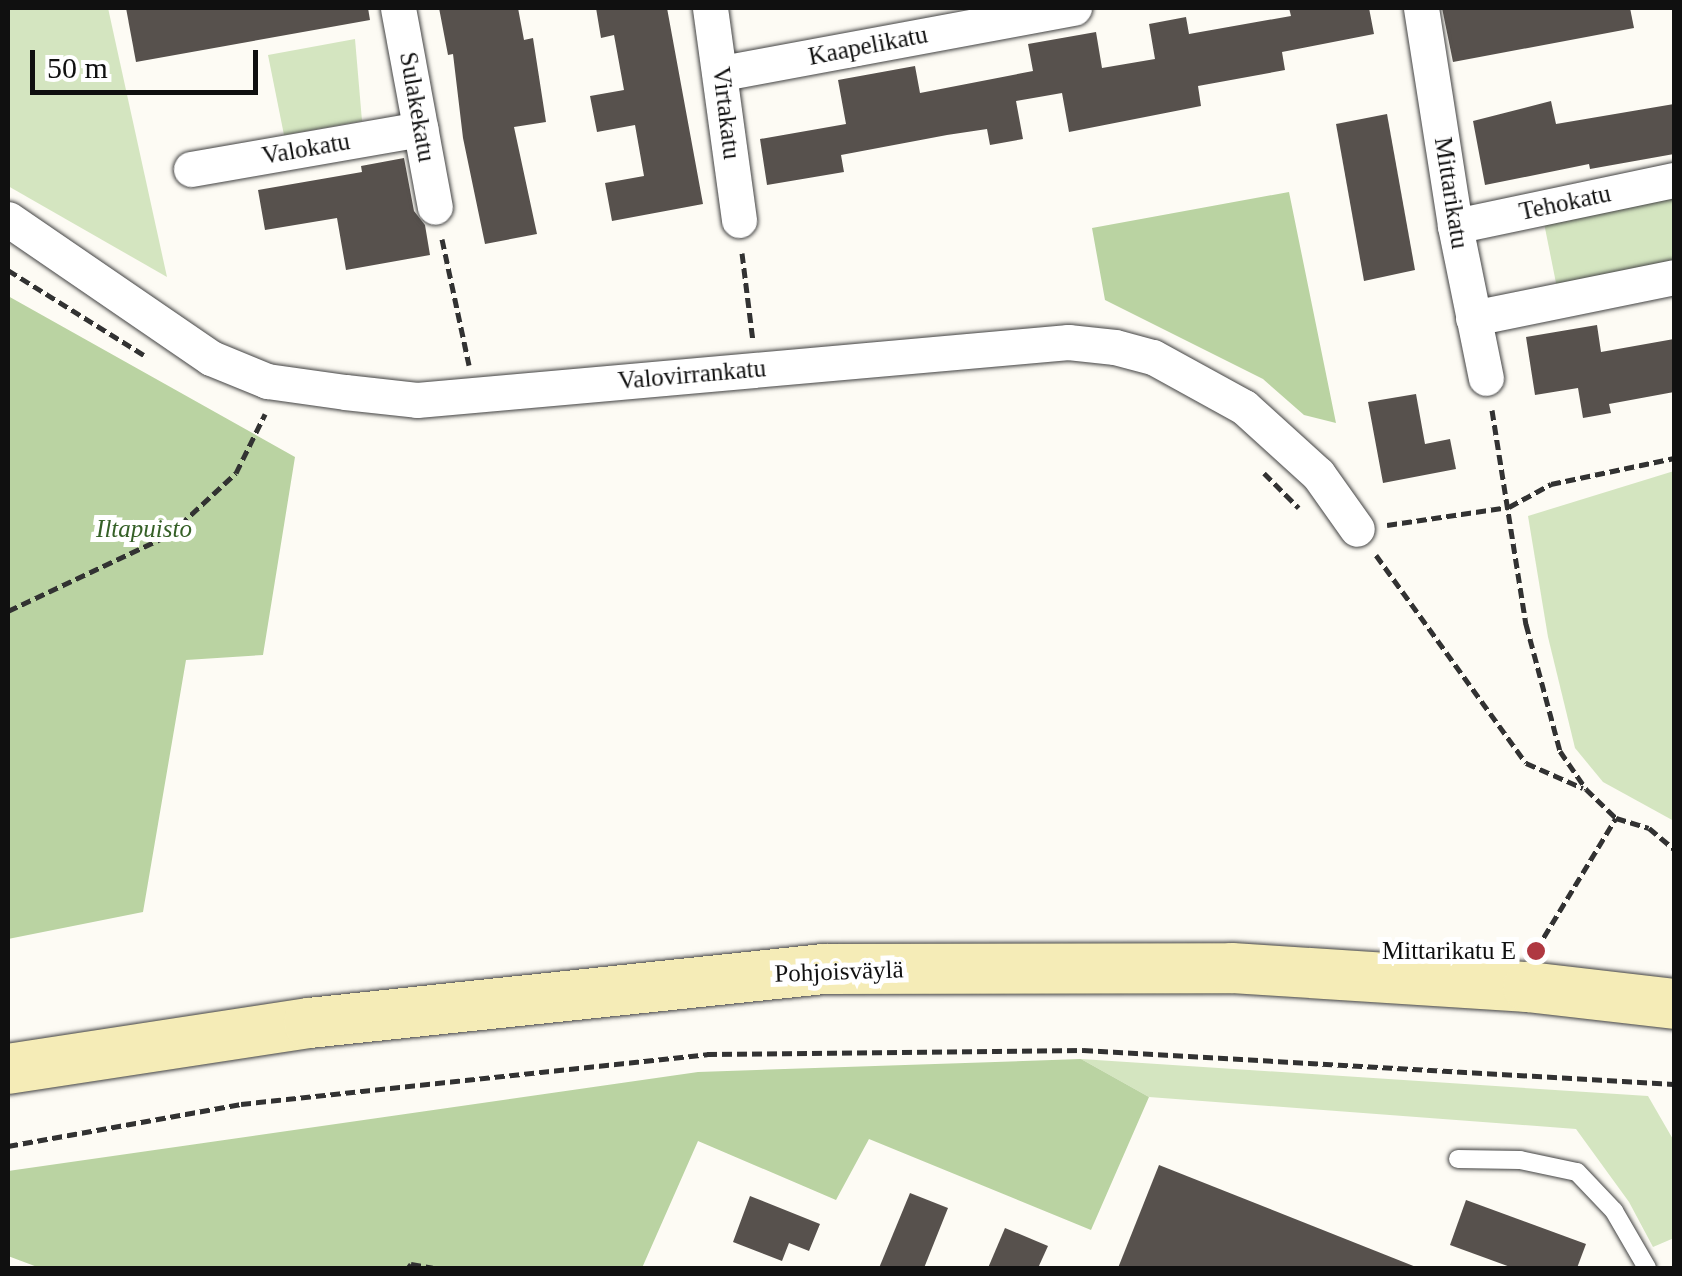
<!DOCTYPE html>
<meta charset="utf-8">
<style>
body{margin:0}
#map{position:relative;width:1682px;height:1276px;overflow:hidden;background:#fdfbf4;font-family:"Times New Roman",serif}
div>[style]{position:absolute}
.green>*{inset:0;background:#d4e5c0}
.forest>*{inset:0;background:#bad3a2}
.building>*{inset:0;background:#57514d}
.path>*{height:5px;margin-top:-2.5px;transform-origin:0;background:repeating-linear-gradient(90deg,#323232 0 10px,transparent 0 15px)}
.roads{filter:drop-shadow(0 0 2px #434343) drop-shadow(0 0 2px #434343)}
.service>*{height:18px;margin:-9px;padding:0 9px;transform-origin:9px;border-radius:9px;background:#fff}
.minor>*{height:35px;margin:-17.5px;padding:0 17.5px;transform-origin:17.5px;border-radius:17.5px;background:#fff}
.secondary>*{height:50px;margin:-25px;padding:0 25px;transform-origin:25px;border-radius:25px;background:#f5ecb7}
.dots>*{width:28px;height:28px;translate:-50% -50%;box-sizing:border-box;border:5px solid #fff;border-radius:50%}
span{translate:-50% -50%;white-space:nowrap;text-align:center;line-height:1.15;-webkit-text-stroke:10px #fff;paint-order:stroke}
.street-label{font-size:25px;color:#101010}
.park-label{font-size:25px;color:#356027;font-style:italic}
.poi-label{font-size:25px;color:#101010}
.right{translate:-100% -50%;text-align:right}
.frame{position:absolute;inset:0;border:10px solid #101010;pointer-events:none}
.scale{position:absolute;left:30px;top:50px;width:228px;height:45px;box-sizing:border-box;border:5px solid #101010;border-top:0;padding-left:12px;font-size:30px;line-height:35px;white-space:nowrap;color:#101010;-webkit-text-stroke:8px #fff;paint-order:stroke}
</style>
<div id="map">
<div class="green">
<i style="clip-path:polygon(8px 8px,108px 8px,167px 277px,8px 186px)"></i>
<i style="clip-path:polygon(355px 39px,362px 121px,284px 135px,268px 55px)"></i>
<i style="clip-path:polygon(1674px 194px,1674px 267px,1557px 288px,1544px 223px)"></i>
<i style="clip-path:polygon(1674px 471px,1674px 821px,1603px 782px,1575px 748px,1548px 637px,1528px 516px)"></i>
<i style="clip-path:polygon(1081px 1059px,1648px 1096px,1674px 1141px,1674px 1238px,1653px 1247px,1629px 1202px,1576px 1129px,1149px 1097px)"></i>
</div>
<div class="forest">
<i style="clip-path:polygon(1289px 192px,1336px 423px,1304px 415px,1263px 379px,1105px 300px,1092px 228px)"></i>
<i style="clip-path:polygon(8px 296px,295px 457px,263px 655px,186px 660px,143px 912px,8px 939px)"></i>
<i style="clip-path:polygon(1081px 1059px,1149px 1097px,1091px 1230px,869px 1139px,836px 1200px,698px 1141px,642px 1268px,40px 1268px,8px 1256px,8px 1171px,698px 1072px)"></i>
</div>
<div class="building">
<i style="clip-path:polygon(126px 8px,368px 8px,370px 20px,136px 62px)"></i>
<i style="clip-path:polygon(439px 8px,518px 8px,524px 40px,533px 38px,546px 122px,514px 127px,537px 234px,485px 244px,463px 138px,453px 54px,448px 55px)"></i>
<i style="clip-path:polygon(596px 8px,667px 8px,703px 204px,612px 221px,605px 183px,644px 176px,635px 125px,597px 132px,590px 96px,624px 90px,614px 35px,601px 38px)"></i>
<i style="clip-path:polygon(1289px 8px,1369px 8px,1374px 34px,1282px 52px,1285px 70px,1198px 86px,1201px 106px,1069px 132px,1062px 93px,1016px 101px,1023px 139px,990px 145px,987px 129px,947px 135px,841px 155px,844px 172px,767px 185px,760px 139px,846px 124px,838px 80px,915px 66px,920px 93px,1033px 71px,1028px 44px,1096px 32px,1102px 68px,1155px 59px,1149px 24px,1186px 17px,1189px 34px,1291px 16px)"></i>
<i style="clip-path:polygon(1442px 8px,1630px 8px,1634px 28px,1453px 62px)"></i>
<i style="clip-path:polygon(1551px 101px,1556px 124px,1674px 104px,1674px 154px,1590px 169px,1589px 164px,1485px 185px,1473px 121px)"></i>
<i style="clip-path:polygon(1387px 114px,1415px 270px,1364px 281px,1336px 124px)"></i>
<i style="clip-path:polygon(404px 158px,414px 211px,425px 225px,430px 255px,346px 270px,337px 218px,265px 230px,258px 190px,362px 172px,361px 166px)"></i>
<i style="clip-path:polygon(1597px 325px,1601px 352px,1674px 339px,1674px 392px,1609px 404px,1611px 413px,1583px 418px,1578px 388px,1535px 395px,1526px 337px)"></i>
<i style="clip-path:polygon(1416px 394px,1425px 444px,1450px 439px,1456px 469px,1383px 483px,1368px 402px)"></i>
<i style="clip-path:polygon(1159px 1165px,1416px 1267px,1415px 1268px,1118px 1268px)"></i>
<i style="clip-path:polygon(910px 1193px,948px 1208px,924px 1268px,879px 1268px)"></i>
<i style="clip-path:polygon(750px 1196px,820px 1224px,809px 1251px,789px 1243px,782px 1261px,733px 1242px)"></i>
<i style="clip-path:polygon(1466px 1200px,1586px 1244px,1577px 1268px,1513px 1268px,1450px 1245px)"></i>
<i style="clip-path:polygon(1005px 1228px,1048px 1246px,1038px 1268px,988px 1268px)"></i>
</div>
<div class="path">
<i style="left:442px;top:239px;width:129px;rotate:77.9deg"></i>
<i style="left:742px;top:253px;width:89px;rotate:82.9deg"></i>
<i style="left:8px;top:270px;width:160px;rotate:32deg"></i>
<i style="left:1492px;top:410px;width:217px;rotate:81deg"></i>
<i style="left:1526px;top:624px;width:131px;rotate:75deg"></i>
<i style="left:1560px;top:751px;width:46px;rotate:55.6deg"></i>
<i style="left:1586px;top:789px;width:42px;rotate:44deg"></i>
<i style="left:1616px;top:818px;width:34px;rotate:17deg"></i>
<i style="left:1649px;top:828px;width:33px;rotate:40deg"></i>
<i style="left:1264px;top:473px;width:49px;rotate:45deg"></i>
<i style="left:1387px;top:525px;width:123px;rotate:-8.4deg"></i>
<i style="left:1509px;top:507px;width:48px;rotate:-28.7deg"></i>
<i style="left:1551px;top:484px;width:126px;rotate:-11.9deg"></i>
<i style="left:1376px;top:555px;width:256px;rotate:54.2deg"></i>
<i style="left:1526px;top:763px;width:62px;rotate:23.7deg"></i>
<i style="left:8px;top:611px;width:178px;rotate:-25.3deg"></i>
<i style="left:169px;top:535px;width:91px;rotate:-42.8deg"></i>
<i style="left:236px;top:473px;width:66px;rotate:-63.8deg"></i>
<i style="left:1536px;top:950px;width:154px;rotate:-58.8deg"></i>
<i style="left:8px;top:1146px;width:237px;rotate:-10.2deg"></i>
<i style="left:241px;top:1104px;width:469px;rotate:-6.1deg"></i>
<i style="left:707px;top:1054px;width:376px;rotate:-0.6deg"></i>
<i style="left:1083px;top:1050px;width:592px;rotate:3.29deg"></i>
<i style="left:408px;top:1268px;width:5px;rotate:-53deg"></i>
<i style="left:411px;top:1264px;width:22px;rotate:10deg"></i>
</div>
<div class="roads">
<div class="service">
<i style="left:1458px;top:1159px;width:62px;rotate:0.9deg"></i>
<i style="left:1520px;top:1160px;width:58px;rotate:11.9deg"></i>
<i style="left:1577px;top:1172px;width:54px;rotate:46.5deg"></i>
<i style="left:1614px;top:1211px;width:66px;rotate:59.9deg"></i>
</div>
<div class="minor">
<i style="left:398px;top:8px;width:202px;rotate:79.5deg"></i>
<i style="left:710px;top:8px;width:214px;rotate:82.2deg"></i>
<i style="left:1421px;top:8px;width:221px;rotate:81.1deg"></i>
<i style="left:1455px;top:226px;width:155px;rotate:78.5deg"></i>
<i style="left:722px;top:73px;width:358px;rotate:-10.5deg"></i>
<i style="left:191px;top:169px;width:233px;rotate:-9.9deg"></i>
<i style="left:8px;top:219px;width:246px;rotate:34.4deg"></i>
<i style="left:211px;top:358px;width:61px;rotate:22.3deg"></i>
<i style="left:267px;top:381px;width:79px;rotate:8deg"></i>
<i style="left:345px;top:392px;width:72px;rotate:6.3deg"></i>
<i style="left:417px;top:400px;width:654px;rotate:-5.09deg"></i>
<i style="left:1068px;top:342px;width:47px;rotate:6.1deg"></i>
<i style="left:1115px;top:347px;width:39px;rotate:15deg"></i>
<i style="left:1153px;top:357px;width:104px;rotate:28.8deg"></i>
<i style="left:1244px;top:407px;width:100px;rotate:42.2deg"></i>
<i style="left:1318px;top:474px;width:67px;rotate:54.7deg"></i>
<i style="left:1455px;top:226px;width:224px;rotate:-11.9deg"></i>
<i style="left:1473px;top:318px;width:205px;rotate:-11.5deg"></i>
</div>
<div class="secondary">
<i style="left:8px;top:1069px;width:304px;rotate:-8.7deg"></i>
<i style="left:309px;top:1023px;width:518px;rotate:-5.99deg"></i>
<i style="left:824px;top:969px;width:408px;rotate:-0.1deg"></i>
<i style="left:1232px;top:968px;width:297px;rotate:3.7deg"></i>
<i style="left:1528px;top:987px;width:147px;rotate:6.6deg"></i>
</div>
</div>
<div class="dots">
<i style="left:1536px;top:951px;background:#af3841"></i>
</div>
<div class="street-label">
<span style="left:868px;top:46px;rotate:-11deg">Kaapelikatu</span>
<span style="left:417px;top:107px;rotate:80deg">Sulakekatu</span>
<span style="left:726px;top:113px;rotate:83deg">Virtakatu</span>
<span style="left:306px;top:149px;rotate:-10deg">Valokatu</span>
<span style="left:1451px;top:193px;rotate:81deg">Mittarikatu</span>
<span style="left:1565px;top:203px;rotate:-12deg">Tehokatu</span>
<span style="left:692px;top:375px;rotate:-5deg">Valovirrankatu</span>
<span style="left:839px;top:972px;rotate:-2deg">Pohjoisväylä</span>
</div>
<div class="park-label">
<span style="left:144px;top:529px">Iltapuisto</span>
</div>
<div class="poi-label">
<span class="right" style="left:1516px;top:951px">Mittarikatu E</span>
</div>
<div class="frame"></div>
<div class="scale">50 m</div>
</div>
